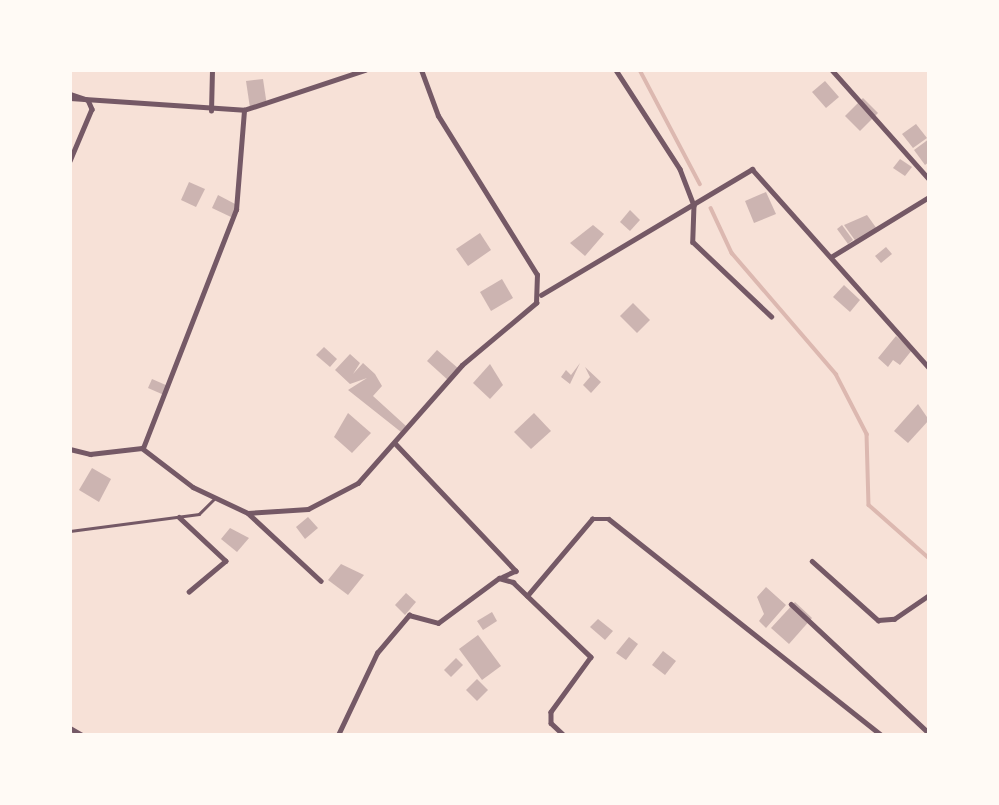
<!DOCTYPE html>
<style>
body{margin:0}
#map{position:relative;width:999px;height:805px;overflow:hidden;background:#f7e1d7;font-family:Arial,sans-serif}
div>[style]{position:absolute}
.stream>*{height:3.5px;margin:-1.75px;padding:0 1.75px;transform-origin:1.75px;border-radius:1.75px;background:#dcb8b0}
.building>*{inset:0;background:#ccb4b1}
.service>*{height:2.5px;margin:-1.25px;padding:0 1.25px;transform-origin:1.25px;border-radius:1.25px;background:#755966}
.minor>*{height:4.5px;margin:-2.25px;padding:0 2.25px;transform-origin:2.25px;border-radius:2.25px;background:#755966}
span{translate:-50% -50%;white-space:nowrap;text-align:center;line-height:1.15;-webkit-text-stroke:7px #fffaf5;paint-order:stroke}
.frame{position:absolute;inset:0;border:72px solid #fffaf5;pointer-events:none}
</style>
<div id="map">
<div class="stream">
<i style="left:640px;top:70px;width:129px;rotate:62.2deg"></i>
<i style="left:711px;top:208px;width:50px;rotate:65deg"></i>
<i style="left:732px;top:253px;width:160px;rotate:49.3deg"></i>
<i style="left:836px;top:374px;width:68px;rotate:62.7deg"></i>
<i style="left:867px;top:434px;width:71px;rotate:88.4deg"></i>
<i style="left:869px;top:505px;width:80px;rotate:41.5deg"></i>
</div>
<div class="building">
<i style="clip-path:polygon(263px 79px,267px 106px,250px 108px,246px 81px)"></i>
<i style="clip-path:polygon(825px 81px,839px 97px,826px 108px,812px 92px)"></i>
<i style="clip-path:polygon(863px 98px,878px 113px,860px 131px,845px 116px)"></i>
<i style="clip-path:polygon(916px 124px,927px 138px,913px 148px,902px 134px)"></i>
<i style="clip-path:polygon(929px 139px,929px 162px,925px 165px,914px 150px)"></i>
<i style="clip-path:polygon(900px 159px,912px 167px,905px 176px,893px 168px)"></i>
<i style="clip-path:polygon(189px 182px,205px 189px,196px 207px,181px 200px)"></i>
<i style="clip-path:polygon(766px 192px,776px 214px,754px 223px,745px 201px)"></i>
<i style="clip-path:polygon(218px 195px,237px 205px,231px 217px,212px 208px)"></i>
<i style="clip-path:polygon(630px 210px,640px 220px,630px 231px,620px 222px)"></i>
<i style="clip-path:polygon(867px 215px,877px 229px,857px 243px,844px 225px)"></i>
<i style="clip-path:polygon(593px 225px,604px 234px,585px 256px,570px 243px)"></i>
<i style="clip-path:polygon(842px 225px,853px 240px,848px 244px,837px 229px)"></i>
<i style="clip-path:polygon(480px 233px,491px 250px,468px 266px,456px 249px)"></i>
<i style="clip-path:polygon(886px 247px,892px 254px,881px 263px,875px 256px)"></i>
<i style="clip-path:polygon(502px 279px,513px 298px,491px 311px,480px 292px)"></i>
<i style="clip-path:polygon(844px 285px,860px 300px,850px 312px,833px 297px)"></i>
<i style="clip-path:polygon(633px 303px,650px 320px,637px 333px,620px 316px)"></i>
<i style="clip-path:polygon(896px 336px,912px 350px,900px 365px,893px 360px,888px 367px,878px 358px)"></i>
<i style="clip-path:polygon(324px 347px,337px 359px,330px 367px,316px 355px)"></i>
<i style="clip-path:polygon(437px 350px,459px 369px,449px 381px,427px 361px)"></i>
<i style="clip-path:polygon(350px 354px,360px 363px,353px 374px,363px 363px,375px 374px,382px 386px,373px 396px,406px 426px,401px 432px,348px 390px,367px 378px,350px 384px,335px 370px)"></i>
<i style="clip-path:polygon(580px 363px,570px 384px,561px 377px,566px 370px,571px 375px)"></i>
<i style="clip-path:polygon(490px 364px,503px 385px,490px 399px,473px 383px)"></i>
<i style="clip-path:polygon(585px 367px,601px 382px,591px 393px,583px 385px,590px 377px)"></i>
<i style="clip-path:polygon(152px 379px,168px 386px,164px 395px,148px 388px)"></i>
<i style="clip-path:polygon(918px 404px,929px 420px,908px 443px,894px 431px)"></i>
<i style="clip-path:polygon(348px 413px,371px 433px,352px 453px,334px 437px)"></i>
<i style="clip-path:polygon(534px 413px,551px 431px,531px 449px,514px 432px)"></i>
<i style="clip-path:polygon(92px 468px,111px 479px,99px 502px,79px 490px)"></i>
<i style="clip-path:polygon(308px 517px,318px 528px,305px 539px,296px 527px)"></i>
<i style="clip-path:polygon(230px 528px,249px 538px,237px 552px,221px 539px)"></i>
<i style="clip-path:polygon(341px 564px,364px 575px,348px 595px,328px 580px)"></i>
<i style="clip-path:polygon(766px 587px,786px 605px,766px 628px,759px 621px,764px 614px,757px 597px)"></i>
<i style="clip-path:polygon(406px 593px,416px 602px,405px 615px,395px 605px)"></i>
<i style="clip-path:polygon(795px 602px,812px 618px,789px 644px,771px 628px)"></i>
<i style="clip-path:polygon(492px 612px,497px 621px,483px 630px,477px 621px)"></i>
<i style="clip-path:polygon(598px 619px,613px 631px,605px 640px,590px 627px)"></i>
<i style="clip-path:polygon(478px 635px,501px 666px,482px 680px,459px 649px)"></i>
<i style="clip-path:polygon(629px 637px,638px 644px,626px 660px,616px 653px)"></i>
<i style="clip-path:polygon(663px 651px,676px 661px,665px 675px,652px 665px)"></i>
<i style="clip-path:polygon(456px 658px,463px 665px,451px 677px,444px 670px)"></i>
<i style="clip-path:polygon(477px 679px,488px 690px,477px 701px,466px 690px)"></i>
</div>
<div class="service">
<i style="left:70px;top:531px;width:130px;rotate:-7.5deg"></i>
<i style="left:199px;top:514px;width:21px;rotate:-45deg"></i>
</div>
<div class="minor">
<i style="left:616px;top:70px;width:118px;rotate:57.1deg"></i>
<i style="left:680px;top:169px;width:39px;rotate:69deg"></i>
<i style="left:694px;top:205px;width:37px;rotate:92deg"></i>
<i style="left:693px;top:242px;width:108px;rotate:43.5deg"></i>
<i style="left:832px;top:70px;width:146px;rotate:48.3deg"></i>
<i style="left:70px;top:94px;width:19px;rotate:18deg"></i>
<i style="left:88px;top:100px;width:10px;rotate:66deg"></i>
<i style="left:92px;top:109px;width:56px;rotate:112.9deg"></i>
<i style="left:70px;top:98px;width:174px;rotate:3.9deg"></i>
<i style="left:244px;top:110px;width:127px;rotate:-18.3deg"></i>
<i style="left:211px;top:111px;width:41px;rotate:-88.6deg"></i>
<i style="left:831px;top:257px;width:115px;rotate:-31.5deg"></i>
<i style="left:541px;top:295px;width:246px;rotate:-30.8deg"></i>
<i style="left:752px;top:169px;width:266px;rotate:48.3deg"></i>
<i style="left:395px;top:443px;width:176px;rotate:46.6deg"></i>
<i style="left:516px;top:571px;width:14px;rotate:155deg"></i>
<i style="left:143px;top:448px;width:256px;rotate:-68.7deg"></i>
<i style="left:236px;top:210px;width:100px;rotate:-85.4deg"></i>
<i style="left:70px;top:449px;width:21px;rotate:14deg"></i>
<i style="left:90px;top:454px;width:52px;rotate:-6.6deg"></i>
<i style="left:142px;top:448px;width:64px;rotate:37.4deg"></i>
<i style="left:193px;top:487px;width:61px;rotate:25.3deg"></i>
<i style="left:248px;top:513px;width:60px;rotate:-3.8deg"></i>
<i style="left:308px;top:509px;width:56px;rotate:-27.5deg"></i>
<i style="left:358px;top:483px;width:157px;rotate:-48.6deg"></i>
<i style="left:462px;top:365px;width:97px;rotate:-40deg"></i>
<i style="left:536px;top:303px;width:28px;rotate:-88deg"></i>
<i style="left:537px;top:275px;width:187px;rotate:-121.9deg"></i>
<i style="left:438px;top:116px;width:49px;rotate:-110.3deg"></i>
<i style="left:249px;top:514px;width:98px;rotate:42.9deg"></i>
<i style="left:179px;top:517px;width:64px;rotate:43.1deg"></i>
<i style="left:226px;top:561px;width:48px;rotate:140deg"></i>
<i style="left:812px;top:561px;width:89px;rotate:41.8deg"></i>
<i style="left:878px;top:620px;width:16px;rotate:-4deg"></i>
<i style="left:894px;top:619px;width:42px;rotate:-34.4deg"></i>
<i style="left:527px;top:596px;width:101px;rotate:-49.8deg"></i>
<i style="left:592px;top:519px;width:17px"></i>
<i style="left:609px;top:519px;width:348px;rotate:38.4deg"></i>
<i style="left:791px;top:604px;width:189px;rotate:43.1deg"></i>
<i style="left:70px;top:728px;width:14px;rotate:30deg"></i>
<i style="left:338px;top:735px;width:91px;rotate:-64.6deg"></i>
<i style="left:377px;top:653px;width:50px;rotate:-49.9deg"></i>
<i style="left:409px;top:615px;width:30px;rotate:15deg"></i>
<i style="left:438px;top:623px;width:76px;rotate:-36.4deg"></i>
<i style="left:499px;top:578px;width:15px;rotate:16deg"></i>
<i style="left:513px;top:582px;width:108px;rotate:43.9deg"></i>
<i style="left:591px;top:657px;width:68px;rotate:126deg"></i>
<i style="left:551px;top:712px;width:11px;rotate:90deg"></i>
<i style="left:551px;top:723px;width:18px;rotate:43deg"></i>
</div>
<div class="frame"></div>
</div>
